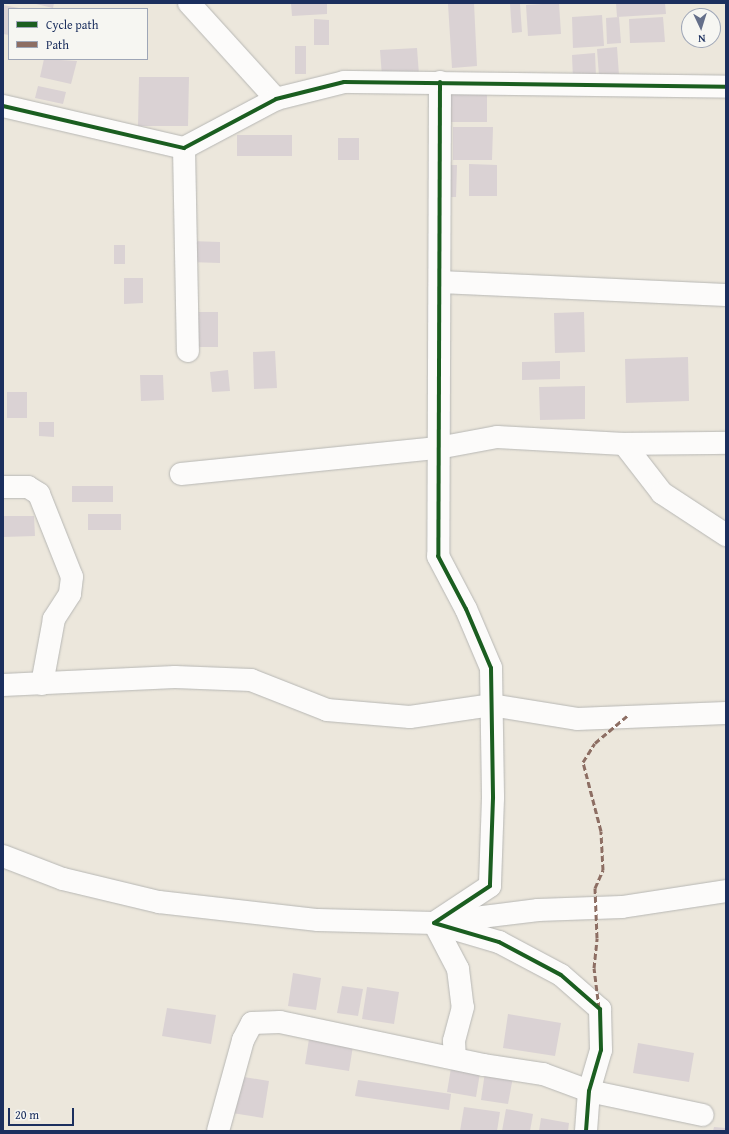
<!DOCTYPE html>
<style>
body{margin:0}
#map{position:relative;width:729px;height:1134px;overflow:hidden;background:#ece7dc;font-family:"Gentium Book Plus",serif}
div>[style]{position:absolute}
.building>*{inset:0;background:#dad2d4}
.roads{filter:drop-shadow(0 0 1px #b7b7b4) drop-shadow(0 0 1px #b7b7b4)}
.street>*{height:22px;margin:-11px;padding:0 11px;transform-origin:11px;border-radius:11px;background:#fcfbfa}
.quiet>*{height:3px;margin-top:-1.5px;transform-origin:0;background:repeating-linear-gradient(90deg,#8d6e63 0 6px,transparent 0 9px)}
.cycleway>*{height:4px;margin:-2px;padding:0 2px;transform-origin:2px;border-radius:2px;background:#1b5e20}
span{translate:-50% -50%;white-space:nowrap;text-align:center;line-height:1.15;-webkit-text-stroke:3px #f6f6f2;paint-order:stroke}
.frame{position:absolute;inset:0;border:4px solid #1b2f5e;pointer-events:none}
.legend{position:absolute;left:8px;top:8px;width:140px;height:52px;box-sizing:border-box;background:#f6f6f2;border:1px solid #9ea6b7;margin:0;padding:5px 7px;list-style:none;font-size:12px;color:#1b2f5e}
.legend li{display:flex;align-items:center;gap:8px;height:20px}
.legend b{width:20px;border:1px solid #9ea6b7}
.north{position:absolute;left:681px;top:8px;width:40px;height:40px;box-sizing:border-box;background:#f6f6f2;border:1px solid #9ea6b7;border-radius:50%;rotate:176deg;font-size:11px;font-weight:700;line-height:16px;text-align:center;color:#1b2f5e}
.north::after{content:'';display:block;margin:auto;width:14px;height:18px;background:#646f8a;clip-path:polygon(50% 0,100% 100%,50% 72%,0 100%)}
.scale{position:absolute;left:8px;top:1108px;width:66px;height:18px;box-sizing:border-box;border:2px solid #1b2f5e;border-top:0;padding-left:5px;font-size:12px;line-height:14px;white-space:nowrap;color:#1b2f5e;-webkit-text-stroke:3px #f6f6f2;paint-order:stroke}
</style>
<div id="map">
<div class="building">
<i style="clip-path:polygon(32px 3px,54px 3px,53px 8px)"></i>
<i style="clip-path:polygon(291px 3px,327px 3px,327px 14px,292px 16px)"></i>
<i style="clip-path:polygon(474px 3px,477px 66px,452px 68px,448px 4px)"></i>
<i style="clip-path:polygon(559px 3px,561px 34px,528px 36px,526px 5px)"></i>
<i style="clip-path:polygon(616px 3px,665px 3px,666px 14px,617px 17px)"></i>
<i style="clip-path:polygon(510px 4px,520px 4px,522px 32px,512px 33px)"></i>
<i style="clip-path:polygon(3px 5px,19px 8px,9px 9px,9px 35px,3px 34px)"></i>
<i style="clip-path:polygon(602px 15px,604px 46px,573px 48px,572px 17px)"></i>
<i style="clip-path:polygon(619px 17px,621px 43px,607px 44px,606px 18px)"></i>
<i style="clip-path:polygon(663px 17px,665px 42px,630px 43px,629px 19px)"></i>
<i style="clip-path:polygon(314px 19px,329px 20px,329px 45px,314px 45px)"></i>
<i style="clip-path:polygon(295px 46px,306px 46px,306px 74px,295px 74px)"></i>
<i style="clip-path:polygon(617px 47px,619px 75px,599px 76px,597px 49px)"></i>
<i style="clip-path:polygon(417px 48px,419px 75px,382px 77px,380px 50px)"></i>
<i style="clip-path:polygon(595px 53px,596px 77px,573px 79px,572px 55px)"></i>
<i style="clip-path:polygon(44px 59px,77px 61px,71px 84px,40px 77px)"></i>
<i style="clip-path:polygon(139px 77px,189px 77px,188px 126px,138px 126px)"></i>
<i style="clip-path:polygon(38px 86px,66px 92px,63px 104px,35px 98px)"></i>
<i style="clip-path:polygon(440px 93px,487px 93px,487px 122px,439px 122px)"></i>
<i style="clip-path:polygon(453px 127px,493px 127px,492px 160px,453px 160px)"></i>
<i style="clip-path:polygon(237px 135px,292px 135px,292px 156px,237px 156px)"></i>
<i style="clip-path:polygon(338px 138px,359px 138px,359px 160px,338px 160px)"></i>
<i style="clip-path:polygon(469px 164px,497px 165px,497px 196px,469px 196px)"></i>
<i style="clip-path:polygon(435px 165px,457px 165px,456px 197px,434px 197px)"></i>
<i style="clip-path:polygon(190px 241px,220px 242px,220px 263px,189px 262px)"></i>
<i style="clip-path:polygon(114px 245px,125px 245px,125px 264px,114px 264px)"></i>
<i style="clip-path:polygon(124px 278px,143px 278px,143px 303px,124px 304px)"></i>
<i style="clip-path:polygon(179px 312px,218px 312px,218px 347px,179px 347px)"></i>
<i style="clip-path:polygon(584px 312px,585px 352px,555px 353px,554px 313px)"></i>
<i style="clip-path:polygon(275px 351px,277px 388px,254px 389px,253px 352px)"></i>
<i style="clip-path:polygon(688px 357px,689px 401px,626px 403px,625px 359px)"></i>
<i style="clip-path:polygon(560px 361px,560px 379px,522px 380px,522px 362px)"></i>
<i style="clip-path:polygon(228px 370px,230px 391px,212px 392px,210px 372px)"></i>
<i style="clip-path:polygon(140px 375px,163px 375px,164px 400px,141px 401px)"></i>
<i style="clip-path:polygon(585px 386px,585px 419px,540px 420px,539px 387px)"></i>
<i style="clip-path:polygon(7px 392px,27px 392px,27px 418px,7px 418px)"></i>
<i style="clip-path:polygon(39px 422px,54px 422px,54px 437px,39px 436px)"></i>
<i style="clip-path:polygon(72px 486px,113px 486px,113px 502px,72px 502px)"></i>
<i style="clip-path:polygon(88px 514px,121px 514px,121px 530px,88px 530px)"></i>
<i style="clip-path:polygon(3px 516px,34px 516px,35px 536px,3px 537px)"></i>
<i style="clip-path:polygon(293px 973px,321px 978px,316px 1010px,288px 1006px)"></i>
<i style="clip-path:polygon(342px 986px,363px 989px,358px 1016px,337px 1013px)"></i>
<i style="clip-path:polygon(367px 987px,399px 992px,394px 1024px,362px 1019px)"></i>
<i style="clip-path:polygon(167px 1008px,216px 1015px,211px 1044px,162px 1036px)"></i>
<i style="clip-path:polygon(508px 1014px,561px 1023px,555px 1056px,503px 1048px)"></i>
<i style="clip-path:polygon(309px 1039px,353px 1046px,349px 1071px,305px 1064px)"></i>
<i style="clip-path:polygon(638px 1043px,694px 1053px,689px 1082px,633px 1073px)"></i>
<i style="clip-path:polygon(451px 1068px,480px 1073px,476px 1097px,447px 1092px)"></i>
<i style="clip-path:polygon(485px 1072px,513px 1077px,508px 1104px,481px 1100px)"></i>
<i style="clip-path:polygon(238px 1076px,269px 1081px,263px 1118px,232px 1113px)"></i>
<i style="clip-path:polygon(358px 1080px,451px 1094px,449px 1110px,355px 1096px)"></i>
<i style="clip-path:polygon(464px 1107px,500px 1112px,497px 1131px,460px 1131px)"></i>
<i style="clip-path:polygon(506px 1109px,533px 1114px,530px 1131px,502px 1131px)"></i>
<i style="clip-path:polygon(541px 1118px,569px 1123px,568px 1131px,539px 1131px)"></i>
<i style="clip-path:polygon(714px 1127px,726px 1128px,726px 1131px,713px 1131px)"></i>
</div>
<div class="roads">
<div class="street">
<i style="left:189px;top:3px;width:130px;rotate:47.8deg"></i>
<i style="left:440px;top:82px;width:474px;rotate:90.2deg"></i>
<i style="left:438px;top:556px;width:60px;rotate:62.2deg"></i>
<i style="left:466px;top:609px;width:64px;rotate:67deg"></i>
<i style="left:491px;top:668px;width:130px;rotate:89.1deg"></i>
<i style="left:493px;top:798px;width:88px;rotate:92deg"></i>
<i style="left:490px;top:886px;width:67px;rotate:146.5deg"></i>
<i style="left:434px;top:923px;width:68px;rotate:16.3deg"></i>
<i style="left:499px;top:942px;width:70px;rotate:28deg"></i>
<i style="left:561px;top:975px;width:52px;rotate:41.1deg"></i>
<i style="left:600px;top:1009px;width:41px;rotate:88.6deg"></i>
<i style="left:601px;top:1050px;width:43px;rotate:106.3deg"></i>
<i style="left:589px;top:1091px;width:40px;rotate:94.3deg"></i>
<i style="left:3px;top:106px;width:186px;rotate:13.1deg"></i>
<i style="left:184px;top:148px;width:104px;rotate:-28deg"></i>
<i style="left:276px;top:99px;width:70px;rotate:-14deg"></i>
<i style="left:344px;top:82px;width:382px;rotate:0.7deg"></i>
<i style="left:184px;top:148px;width:203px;rotate:88.9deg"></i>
<i style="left:440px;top:282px;width:286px;rotate:2.6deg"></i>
<i style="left:624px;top:444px;width:102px;rotate:-0.6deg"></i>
<i style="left:181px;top:474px;width:258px;rotate:-5.8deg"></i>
<i style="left:438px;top:448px;width:60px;rotate:-10.6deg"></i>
<i style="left:497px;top:437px;width:127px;rotate:3.2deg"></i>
<i style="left:624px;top:444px;width:62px;rotate:52.2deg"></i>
<i style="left:662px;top:493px;width:77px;rotate:33.3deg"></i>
<i style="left:3px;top:487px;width:25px"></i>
<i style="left:28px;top:487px;width:13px;rotate:32deg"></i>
<i style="left:39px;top:494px;width:89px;rotate:68.3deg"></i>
<i style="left:72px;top:577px;width:17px;rotate:97deg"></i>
<i style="left:70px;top:594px;width:30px;rotate:123deg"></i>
<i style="left:54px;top:619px;width:66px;rotate:100.5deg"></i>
<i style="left:3px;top:685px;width:172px;rotate:-2.7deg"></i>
<i style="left:175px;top:677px;width:76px;rotate:2.3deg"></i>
<i style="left:251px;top:680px;width:82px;rotate:21.5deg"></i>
<i style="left:327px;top:710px;width:83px;rotate:4.8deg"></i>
<i style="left:410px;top:717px;width:82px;rotate:-8.4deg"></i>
<i style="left:491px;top:705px;width:87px;rotate:9.2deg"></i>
<i style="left:577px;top:719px;width:149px;rotate:-2.3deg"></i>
<i style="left:3px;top:856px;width:64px;rotate:21deg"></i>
<i style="left:63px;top:879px;width:99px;rotate:13.5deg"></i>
<i style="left:159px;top:902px;width:160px;rotate:6.5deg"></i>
<i style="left:318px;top:920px;width:116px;rotate:1.5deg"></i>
<i style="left:434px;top:923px;width:105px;rotate:-7.1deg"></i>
<i style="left:538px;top:910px;width:84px;rotate:-2deg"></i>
<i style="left:622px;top:907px;width:105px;rotate:-8.7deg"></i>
<i style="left:434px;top:923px;width:52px;rotate:62.4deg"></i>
<i style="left:458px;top:969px;width:38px;rotate:83deg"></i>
<i style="left:463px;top:1007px;width:35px;rotate:105deg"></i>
<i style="left:454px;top:1041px;width:17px;rotate:87deg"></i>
<i style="left:218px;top:1131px;width:94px;rotate:-74.6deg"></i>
<i style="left:243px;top:1040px;width:19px;rotate:-62deg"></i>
<i style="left:252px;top:1023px;width:28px;rotate:-2deg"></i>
<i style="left:280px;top:1022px;width:208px;rotate:11.9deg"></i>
<i style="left:484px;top:1065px;width:60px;rotate:8.7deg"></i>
<i style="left:543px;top:1074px;width:49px;rotate:20.3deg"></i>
<i style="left:589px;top:1091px;width:116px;rotate:11.9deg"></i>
</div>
</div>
<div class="quiet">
<i style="left:599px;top:1008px;width:40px;rotate:-97.1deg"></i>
<i style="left:594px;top:968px;width:30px;rotate:-84deg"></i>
<i style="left:597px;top:938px;width:50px;rotate:-92.3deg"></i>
<i style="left:595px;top:888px;width:20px;rotate:-66deg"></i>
<i style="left:603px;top:870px;width:39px;rotate:-93deg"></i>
<i style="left:601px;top:831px;width:71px;rotate:-104.6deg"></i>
<i style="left:583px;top:762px;width:22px;rotate:-58deg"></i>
<i style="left:595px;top:743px;width:42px;rotate:-40.2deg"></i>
</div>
<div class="cycleway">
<i style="left:440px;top:82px;width:474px;rotate:90.2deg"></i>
<i style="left:438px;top:556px;width:60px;rotate:62.2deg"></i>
<i style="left:466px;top:609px;width:64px;rotate:67deg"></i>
<i style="left:491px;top:668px;width:130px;rotate:89.1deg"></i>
<i style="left:493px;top:798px;width:88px;rotate:92deg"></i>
<i style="left:490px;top:886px;width:67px;rotate:146.5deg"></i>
<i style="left:434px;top:923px;width:68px;rotate:16.3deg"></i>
<i style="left:499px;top:942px;width:70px;rotate:28deg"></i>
<i style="left:561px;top:975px;width:52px;rotate:41.1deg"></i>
<i style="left:600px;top:1009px;width:41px;rotate:88.6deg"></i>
<i style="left:601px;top:1050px;width:43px;rotate:106.3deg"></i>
<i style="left:589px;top:1091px;width:40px;rotate:94.3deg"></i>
<i style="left:3px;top:106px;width:186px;rotate:13.1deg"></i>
<i style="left:184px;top:148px;width:104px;rotate:-28deg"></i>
<i style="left:276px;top:99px;width:70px;rotate:-14deg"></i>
<i style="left:344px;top:82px;width:382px;rotate:0.7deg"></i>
</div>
<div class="frame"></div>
<ul class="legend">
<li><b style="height:5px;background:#1b5e20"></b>Cycle path</li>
<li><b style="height:5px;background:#8d6e63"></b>Path</li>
</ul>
<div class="north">N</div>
<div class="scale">20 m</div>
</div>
